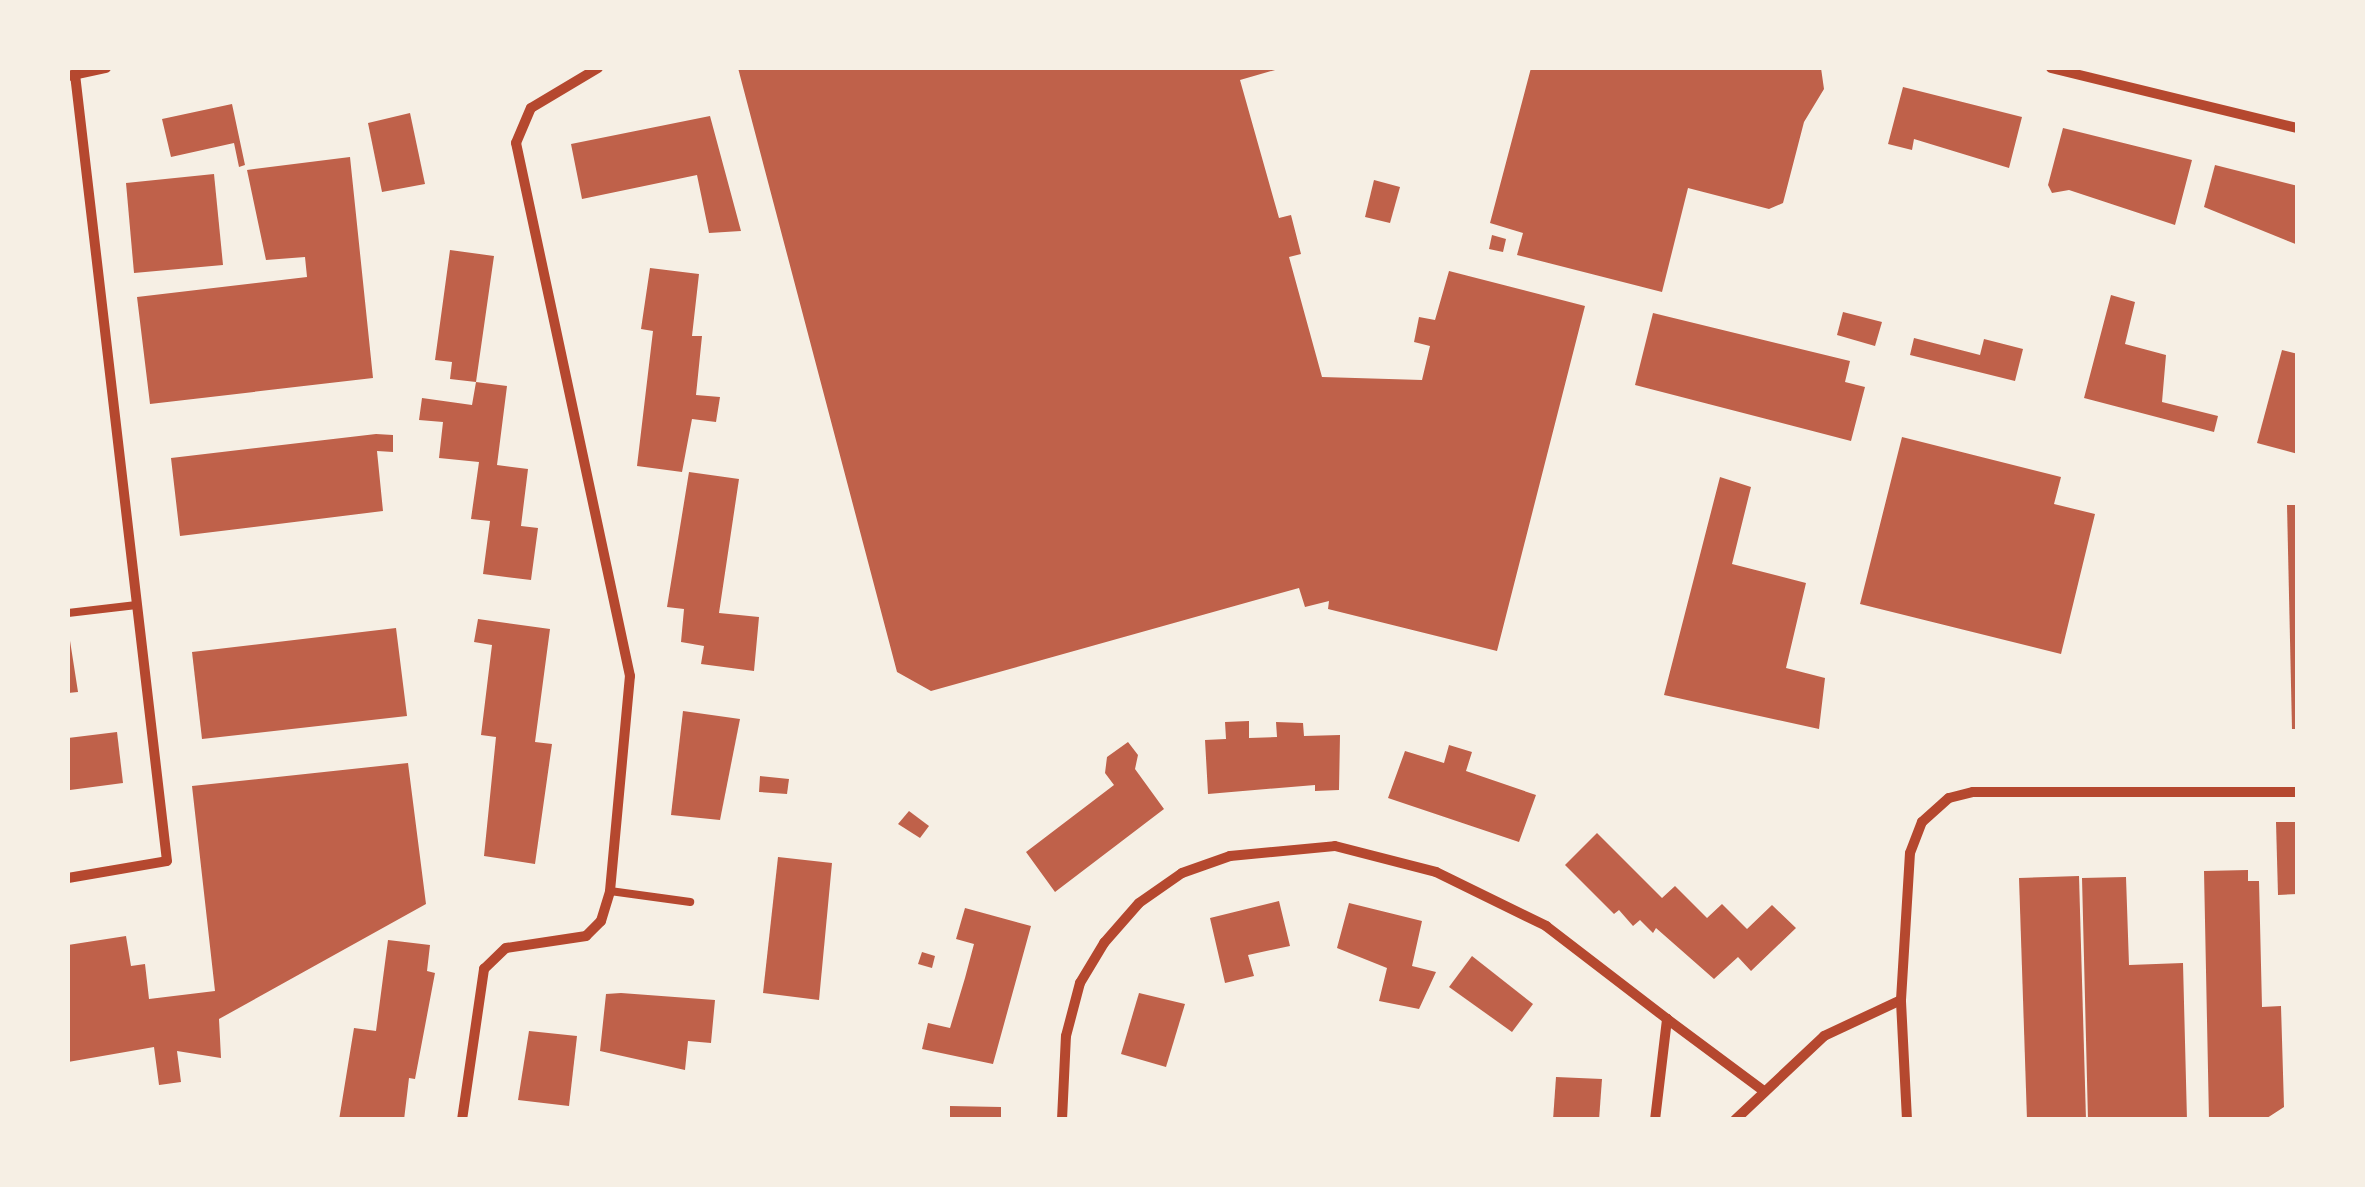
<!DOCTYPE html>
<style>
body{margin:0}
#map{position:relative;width:2365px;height:1187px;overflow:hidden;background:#f6efe4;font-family:Lora,serif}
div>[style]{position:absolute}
.building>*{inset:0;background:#bf614a}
.service>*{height:8px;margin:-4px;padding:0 4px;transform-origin:4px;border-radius:4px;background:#b5482f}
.minor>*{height:10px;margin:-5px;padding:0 5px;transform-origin:5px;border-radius:5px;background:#b5482f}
span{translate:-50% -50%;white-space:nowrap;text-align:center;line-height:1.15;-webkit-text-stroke:8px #f6efe4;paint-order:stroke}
.frame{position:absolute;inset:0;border:70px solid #f6efe4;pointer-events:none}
</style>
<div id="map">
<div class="building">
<i style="clip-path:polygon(738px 68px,1282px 68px,1240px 80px,1279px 218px,1291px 215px,1301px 254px,1289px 257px,1322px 377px,1422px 380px,1430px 346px,1414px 342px,1419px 317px,1435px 320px,1449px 271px,1585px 306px,1497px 651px,1328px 609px,1329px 601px,1305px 607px,1299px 588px,931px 691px,897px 672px)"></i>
<i style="clip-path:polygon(1531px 68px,1821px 68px,1824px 89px,1804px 122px,1783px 203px,1769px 209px,1688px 188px,1662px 292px,1517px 255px,1523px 233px,1490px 223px)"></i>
<i style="clip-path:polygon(1903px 87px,2022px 117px,2009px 168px,1914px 139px,1912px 150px,1888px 144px)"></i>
<i style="clip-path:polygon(232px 104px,245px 165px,239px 167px,234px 143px,171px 157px,162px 119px)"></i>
<i style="clip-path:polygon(410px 113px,425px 184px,382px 192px,368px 123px)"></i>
<i style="clip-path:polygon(710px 116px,741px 231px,709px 233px,697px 175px,582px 199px,571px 144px)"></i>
<i style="clip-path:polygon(2063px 128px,2192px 160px,2175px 225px,2069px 190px,2052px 193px,2048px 185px)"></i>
<i style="clip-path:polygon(350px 157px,373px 378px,150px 404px,137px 297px,307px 277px,305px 257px,266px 260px,247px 170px)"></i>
<i style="clip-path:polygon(2215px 165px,2298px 186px,2298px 245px,2204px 207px)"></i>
<i style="clip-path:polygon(214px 174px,223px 265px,134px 273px,126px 183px)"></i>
<i style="clip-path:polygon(1374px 180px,1400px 187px,1390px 223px,1365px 217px)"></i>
<i style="clip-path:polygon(1492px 235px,1506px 239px,1503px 252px,1489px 249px)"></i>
<i style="clip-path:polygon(450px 250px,494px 256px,476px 382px,507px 386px,497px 465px,528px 469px,521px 526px,538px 528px,531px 580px,483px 574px,490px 521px,471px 519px,479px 462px,439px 458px,443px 422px,419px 420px,422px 398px,472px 405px,476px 382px,450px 379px,452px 362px,435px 360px)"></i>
<i style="clip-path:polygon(650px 268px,699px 274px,692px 336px,702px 336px,696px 395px,720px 397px,716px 422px,692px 419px,682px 472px,637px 466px,653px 331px,641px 329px)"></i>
<i style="clip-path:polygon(2111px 295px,2135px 302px,2125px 344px,2166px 355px,2162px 402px,2218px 416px,2214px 432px,2084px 398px)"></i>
<i style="clip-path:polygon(1843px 312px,1882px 322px,1875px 346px,1837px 335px)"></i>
<i style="clip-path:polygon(1653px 313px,1850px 361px,1845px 382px,1865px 387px,1851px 441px,1635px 385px)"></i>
<i style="clip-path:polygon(1914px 338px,1980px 355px,1984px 339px,2023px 349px,2015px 381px,1910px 355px)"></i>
<i style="clip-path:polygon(2282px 350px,2298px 354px,2298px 454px,2257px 443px)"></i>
<i style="clip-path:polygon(376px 434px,393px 435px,393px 452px,377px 451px,383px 511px,180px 536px,171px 458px)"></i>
<i style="clip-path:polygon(1902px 437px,2061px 477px,2054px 504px,2095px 514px,2061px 654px,1860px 604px)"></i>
<i style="clip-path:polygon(689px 472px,739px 479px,719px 613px,759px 617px,754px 671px,701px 664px,704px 646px,681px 642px,684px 609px,667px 607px)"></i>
<i style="clip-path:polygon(1720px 477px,1751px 487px,1732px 564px,1806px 583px,1786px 668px,1825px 678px,1819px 729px,1664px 695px)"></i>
<i style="clip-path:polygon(2287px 505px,2298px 505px,2298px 729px,2292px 729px)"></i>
<i style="clip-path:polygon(478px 619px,550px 629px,535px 742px,552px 744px,535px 864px,484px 856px,496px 737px,481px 735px,492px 645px,474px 642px)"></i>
<i style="clip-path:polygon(68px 628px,78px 692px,68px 693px)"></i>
<i style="clip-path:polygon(396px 628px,407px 716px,202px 739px,192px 652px)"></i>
<i style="clip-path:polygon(683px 711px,740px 719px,720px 820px,671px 815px)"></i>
<i style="clip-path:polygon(1249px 721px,1249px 738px,1277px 737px,1276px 722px,1303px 723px,1304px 736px,1340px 735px,1339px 790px,1315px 791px,1315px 785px,1208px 794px,1205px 740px,1226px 739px,1225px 722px)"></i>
<i style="clip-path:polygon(117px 732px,123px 783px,70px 790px,68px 738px)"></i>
<i style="clip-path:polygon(1128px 742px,1138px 755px,1135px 769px,1164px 809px,1055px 892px,1026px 852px,1114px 785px,1105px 773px,1107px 757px)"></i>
<i style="clip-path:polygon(1449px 745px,1472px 752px,1466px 771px,1536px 795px,1519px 842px,1388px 798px,1405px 751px,1444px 763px)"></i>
<i style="clip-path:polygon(408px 763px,426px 904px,219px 1019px,221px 1058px,177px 1051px,181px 1082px,159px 1085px,154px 1047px,68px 1062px,68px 945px,126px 936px,131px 966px,145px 964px,149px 999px,215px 991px,192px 786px)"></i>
<i style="clip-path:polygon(760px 776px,789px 779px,787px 794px,759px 792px)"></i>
<i style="clip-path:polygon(909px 811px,929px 826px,920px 838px,898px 824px)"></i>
<i style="clip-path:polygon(2276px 822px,2298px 822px,2298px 894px,2278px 895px)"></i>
<i style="clip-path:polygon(1597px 833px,1662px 898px,1675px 886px,1707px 918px,1722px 904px,1747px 929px,1772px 905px,1796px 928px,1751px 971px,1738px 957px,1714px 979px,1656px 928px,1653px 933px,1640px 920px,1633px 926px,1619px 910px,1614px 914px,1565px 865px)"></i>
<i style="clip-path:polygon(778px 857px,832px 863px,819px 1000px,763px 993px)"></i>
<i style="clip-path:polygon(2248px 870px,2248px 881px,2259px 881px,2262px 1007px,2281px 1006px,2284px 1107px,2264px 1120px,2209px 1120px,2204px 871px)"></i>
<i style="clip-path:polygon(2079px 876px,2086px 1120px,2027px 1120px,2019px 878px)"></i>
<i style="clip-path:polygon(2126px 877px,2129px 965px,2183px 963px,2187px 1120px,2088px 1120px,2082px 878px)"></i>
<i style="clip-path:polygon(1279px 901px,1290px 946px,1248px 955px,1254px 976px,1225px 983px,1210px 918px)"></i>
<i style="clip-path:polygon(1349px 903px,1422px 921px,1412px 966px,1436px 972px,1419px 1009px,1379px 1001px,1387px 968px,1337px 948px)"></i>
<i style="clip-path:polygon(965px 908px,1031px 926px,993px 1064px,922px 1049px,928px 1023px,950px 1028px,965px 978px,974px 944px,956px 939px)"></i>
<i style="clip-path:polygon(388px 940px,430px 945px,427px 971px,435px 973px,415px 1079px,409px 1078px,404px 1120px,339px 1120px,354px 1028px,376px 1031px)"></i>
<i style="clip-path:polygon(922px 952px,935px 956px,932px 968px,918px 964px)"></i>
<i style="clip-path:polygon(1472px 956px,1533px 1004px,1512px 1032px,1449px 987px)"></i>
<i style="clip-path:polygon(621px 993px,715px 1000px,711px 1043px,688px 1041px,685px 1070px,600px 1051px,606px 994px)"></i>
<i style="clip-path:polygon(1139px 993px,1185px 1004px,1166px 1067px,1121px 1054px)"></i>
<i style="clip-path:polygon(529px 1031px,577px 1036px,569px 1106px,518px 1100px)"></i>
<i style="clip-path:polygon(1556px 1077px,1602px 1079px,1599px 1120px,1553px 1120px)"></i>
<i style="clip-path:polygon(950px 1106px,1001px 1107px,1001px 1120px,950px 1120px)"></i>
</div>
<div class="service">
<i style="left:68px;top:613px;width:69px;rotate:-6.6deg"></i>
<i style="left:610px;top:891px;width:81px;rotate:7.8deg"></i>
</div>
<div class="minor">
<i style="left:2051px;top:68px;width:254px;rotate:13.7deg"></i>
<i style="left:68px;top:76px;width:39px;rotate:-12deg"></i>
<i style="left:68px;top:878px;width:100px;rotate:-9.7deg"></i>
<i style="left:167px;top:861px;width:792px;rotate:-96.67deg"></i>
<i style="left:462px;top:1120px;width:153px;rotate:-81.7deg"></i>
<i style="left:484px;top:969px;width:30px;rotate:-44deg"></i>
<i style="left:506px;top:948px;width:81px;rotate:-8.5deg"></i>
<i style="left:586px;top:936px;width:21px;rotate:-45deg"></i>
<i style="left:601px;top:921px;width:31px;rotate:-73deg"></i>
<i style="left:610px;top:891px;width:216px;rotate:-84.7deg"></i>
<i style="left:630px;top:676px;width:545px;rotate:-102.07deg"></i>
<i style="left:516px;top:143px;width:38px;rotate:-67deg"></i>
<i style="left:531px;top:108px;width:78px;rotate:-30.8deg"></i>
<i style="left:1062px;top:1120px;width:84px;rotate:-87.3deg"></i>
<i style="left:1066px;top:1036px;width:55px;rotate:-75.2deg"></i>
<i style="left:1080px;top:983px;width:47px;rotate:-59deg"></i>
<i style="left:1104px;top:943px;width:53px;rotate:-48.8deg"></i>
<i style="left:1139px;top:903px;width:52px;rotate:-34.9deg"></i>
<i style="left:1182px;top:873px;width:51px;rotate:-19.5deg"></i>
<i style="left:1230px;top:856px;width:105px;rotate:-5.4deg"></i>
<i style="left:1335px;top:846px;width:104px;rotate:14.4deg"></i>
<i style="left:1436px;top:872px;width:123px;rotate:26.1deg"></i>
<i style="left:1546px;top:926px;width:153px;rotate:37.5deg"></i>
<i style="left:1655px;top:1120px;width:102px;rotate:-83.2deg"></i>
<i style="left:1667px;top:1019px;width:121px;rotate:36.6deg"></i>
<i style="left:1735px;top:1120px;width:122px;rotate:-43.3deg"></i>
<i style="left:1824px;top:1036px;width:85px;rotate:-25.1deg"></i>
<i style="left:1907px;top:1120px;width:120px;rotate:-92.9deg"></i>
<i style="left:1901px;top:1000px;width:147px;rotate:-86.5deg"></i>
<i style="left:1910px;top:853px;width:33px;rotate:-69deg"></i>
<i style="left:1922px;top:822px;width:36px;rotate:-42deg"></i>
<i style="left:1949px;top:798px;width:25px;rotate:-14deg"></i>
<i style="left:1973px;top:792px;width:325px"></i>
</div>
<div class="frame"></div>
</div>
